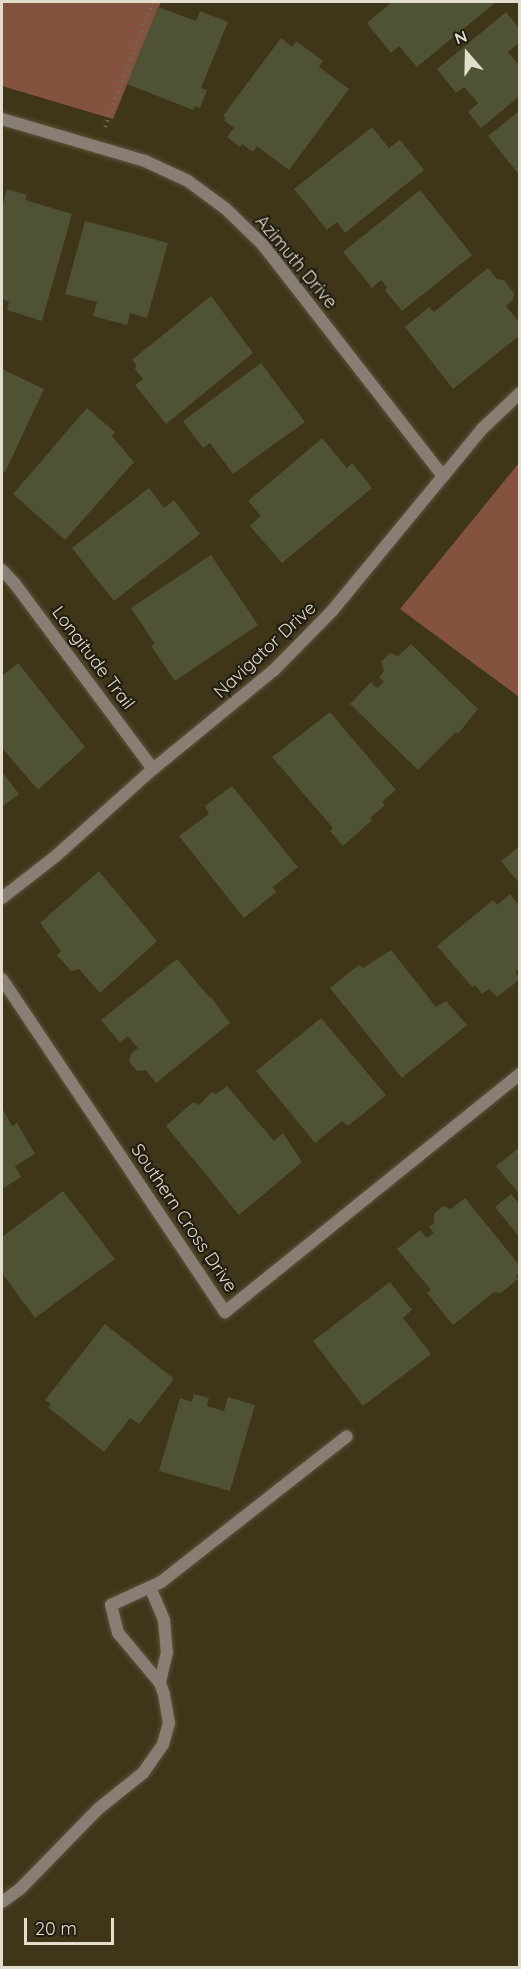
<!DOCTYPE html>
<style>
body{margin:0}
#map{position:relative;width:521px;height:1969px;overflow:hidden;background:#3f3519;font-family:Quicksand,sans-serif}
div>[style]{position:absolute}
.green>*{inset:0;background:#835340}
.building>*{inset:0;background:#4f5235}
.path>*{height:4px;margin-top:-2px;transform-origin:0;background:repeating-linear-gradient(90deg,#70684f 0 1.5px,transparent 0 6px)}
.roads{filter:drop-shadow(0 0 2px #5d5339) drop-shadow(0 0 2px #5d5339)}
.service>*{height:12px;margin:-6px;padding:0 6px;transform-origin:6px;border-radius:6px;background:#897e74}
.minor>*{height:12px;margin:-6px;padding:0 6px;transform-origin:6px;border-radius:6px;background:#897e74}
span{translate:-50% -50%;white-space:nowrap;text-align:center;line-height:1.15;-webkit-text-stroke:4.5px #211d11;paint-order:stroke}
.street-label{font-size:18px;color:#e3ddcd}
.frame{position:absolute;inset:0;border:3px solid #e3ddcd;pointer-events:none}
.north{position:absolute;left:437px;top:24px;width:60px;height:60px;-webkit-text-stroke:4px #211d11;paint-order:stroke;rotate:340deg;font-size:16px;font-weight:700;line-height:24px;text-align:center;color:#e3ddcd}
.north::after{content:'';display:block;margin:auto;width:21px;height:27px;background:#e3ddcd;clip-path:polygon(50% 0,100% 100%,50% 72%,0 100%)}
.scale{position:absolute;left:24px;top:1918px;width:90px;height:27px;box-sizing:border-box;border:3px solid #e3ddcd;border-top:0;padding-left:8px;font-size:18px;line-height:21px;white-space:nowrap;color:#e3ddcd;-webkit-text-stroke:4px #211d11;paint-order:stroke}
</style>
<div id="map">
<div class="green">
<i style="clip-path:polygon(2px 2px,161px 2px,113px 119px,2px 86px)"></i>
<i style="clip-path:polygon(519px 463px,519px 697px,400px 609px)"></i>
</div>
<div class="building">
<i style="clip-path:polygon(392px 2px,496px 2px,417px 67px,399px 46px,391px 53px,367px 23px)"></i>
<i style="clip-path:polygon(158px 7px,196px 21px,200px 11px,228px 22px,201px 88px,207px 90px,200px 108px,195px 106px,193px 110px,127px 84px)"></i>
<i style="clip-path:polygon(506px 12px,520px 29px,520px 42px,508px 52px,520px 66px,520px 96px,481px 128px,468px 112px,478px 103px,464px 87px,456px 93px,437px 69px)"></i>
<i style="clip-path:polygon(281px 38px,292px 47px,296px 41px,315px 55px,323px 61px,319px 67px,349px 89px,289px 170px,257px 146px,253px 152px,242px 144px,240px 147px,227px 137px,234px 128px,224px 120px,226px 118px,223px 116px)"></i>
<i style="clip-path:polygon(520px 110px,520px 176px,488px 136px)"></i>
<i style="clip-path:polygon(372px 127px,389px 148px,400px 140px,424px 170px,345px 233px,337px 222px,327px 230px,294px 189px)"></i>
<i style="clip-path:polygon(7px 189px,27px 195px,25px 200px,72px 214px,42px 321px,7px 310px,9px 302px,2px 299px,2px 207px)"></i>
<i style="clip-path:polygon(420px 190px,472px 255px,402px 311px,385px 290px,387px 287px,381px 280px,372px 288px,343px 252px)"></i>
<i style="clip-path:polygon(85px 221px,168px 243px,147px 318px,130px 313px,127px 325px,93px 316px,97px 302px,65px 294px)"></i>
<i style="clip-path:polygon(488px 268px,497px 279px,504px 280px,514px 293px,513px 300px,506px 306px,520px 323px,520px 335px,453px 389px,405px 327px,429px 307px,434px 312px)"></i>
<i style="clip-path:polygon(211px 296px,253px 353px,166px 424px,135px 385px,143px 379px,135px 369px,136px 364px,132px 360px)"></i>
<i style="clip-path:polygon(261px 363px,305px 422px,233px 474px,210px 443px,203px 448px,183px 421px)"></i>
<i style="clip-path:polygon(2px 369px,44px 389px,5px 472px,2px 471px)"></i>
<i style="clip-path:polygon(87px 408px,115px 432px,112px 436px,134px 462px,65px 540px,13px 494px)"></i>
<i style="clip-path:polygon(322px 438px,347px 468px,352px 463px,372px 488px,282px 563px,250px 526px,261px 516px,248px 501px)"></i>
<i style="clip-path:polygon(149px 488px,164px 508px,174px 500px,200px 534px,114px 601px,72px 548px)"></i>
<i style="clip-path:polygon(211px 555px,258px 625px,175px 681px,151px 646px,155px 644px,131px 608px)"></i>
<i style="clip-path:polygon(411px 644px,478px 709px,458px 734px,456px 732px,418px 770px,350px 704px,371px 682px,377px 688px,384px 682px,379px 677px,384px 671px,381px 662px,390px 653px,398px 656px)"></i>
<i style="clip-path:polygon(18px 663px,85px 747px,38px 790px,2px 748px,2px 676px)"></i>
<i style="clip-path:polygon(330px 712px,396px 790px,382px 802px,385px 805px,370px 818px,372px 820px,343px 846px,330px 831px,333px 828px,272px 757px)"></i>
<i style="clip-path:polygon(2px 772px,19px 794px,2px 807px)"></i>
<i style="clip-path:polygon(232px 786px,298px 867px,273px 887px,276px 892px,244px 918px,179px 836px,209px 814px,205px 806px)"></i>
<i style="clip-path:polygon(520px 846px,520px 884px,501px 861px)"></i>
<i style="clip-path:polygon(99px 871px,157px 941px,100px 993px,79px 969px,71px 971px,57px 955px,61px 951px,40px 923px)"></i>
<i style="clip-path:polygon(510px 894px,520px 906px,520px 968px,515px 972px,520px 979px,497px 997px,489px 989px,482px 994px,475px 985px,472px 987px,437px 946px,493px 900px,497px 905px)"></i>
<i style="clip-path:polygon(391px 950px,436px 1007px,446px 1001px,467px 1025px,402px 1078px,330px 988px,359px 965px,363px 968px)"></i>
<i style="clip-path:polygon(177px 959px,210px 998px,211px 997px,230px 1023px,156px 1083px,146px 1070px,137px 1071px,129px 1061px,131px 1054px,138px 1048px,128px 1036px,120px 1043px,101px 1020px)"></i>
<i style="clip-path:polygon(321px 1018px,386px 1095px,348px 1126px,342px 1121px,315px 1143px,256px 1071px)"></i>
<i style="clip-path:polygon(227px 1086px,274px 1141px,283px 1133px,302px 1162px,239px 1215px,166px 1126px,193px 1102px,199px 1105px,212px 1092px,216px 1094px)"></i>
<i style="clip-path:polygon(2px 1108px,12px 1126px,17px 1123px,35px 1154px,15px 1166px,21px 1177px,2px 1189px)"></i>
<i style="clip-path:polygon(520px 1147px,520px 1195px,496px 1166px)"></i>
<i style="clip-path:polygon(63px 1191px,115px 1259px,35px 1318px,2px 1273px,2px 1237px)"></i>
<i style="clip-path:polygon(511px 1194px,518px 1202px,520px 1201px,520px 1238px,495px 1207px)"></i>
<i style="clip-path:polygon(465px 1198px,520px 1266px,520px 1273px,516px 1276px,518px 1279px,501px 1293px,494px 1292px,453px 1325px,427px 1293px,431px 1290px,397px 1249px,420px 1230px,427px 1238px,434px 1233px,429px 1227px,434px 1223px,434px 1214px,443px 1206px,451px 1209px)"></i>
<i style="clip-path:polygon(390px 1282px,412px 1310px,403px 1318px,431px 1354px,363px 1406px,313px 1341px)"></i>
<i style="clip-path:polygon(105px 1324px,174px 1379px,139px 1424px,130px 1418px,104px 1452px,48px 1407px,51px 1404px,45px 1400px)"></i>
<i style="clip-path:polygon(194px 1394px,209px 1398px,207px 1406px,224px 1411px,228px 1397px,255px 1405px,230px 1491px,159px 1471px,180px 1398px,192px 1402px)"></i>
</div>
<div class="path">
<i style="left:105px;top:127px;width:134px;rotate:-69deg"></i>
</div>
<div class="roads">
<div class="service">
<i style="left:150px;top:1587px;width:36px;rotate:67deg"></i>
<i style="left:164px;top:1620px;width:32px;rotate:85deg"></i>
<i style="left:167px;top:1652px;width:32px;rotate:103deg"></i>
<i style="left:2px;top:1902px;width:22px;rotate:-36deg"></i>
<i style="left:20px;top:1889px;width:112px;rotate:-45.7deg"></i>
<i style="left:98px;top:1809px;width:58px;rotate:-38.7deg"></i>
<i style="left:143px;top:1773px;width:35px;rotate:-55deg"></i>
<i style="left:163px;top:1744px;width:22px;rotate:-74deg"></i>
<i style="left:169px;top:1723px;width:29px;rotate:-100deg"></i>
<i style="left:164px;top:1694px;width:12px;rotate:-110deg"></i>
<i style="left:160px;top:1683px;width:65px;rotate:-130deg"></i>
<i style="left:118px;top:1633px;width:29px;rotate:-104deg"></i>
<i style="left:111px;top:1605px;width:55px;rotate:-24.7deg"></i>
<i style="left:161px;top:1582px;width:236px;rotate:-38.1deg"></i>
</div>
<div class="minor">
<i style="left:2px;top:119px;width:149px;rotate:16.4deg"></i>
<i style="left:145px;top:161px;width:47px;rotate:24.9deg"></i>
<i style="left:188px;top:181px;width:47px;rotate:36.4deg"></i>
<i style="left:226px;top:209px;width:52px;rotate:44.2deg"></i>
<i style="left:263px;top:245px;width:293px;rotate:52.1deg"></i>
<i style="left:2px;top:570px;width:19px;rotate:47deg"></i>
<i style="left:15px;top:584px;width:231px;rotate:53.3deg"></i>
<i style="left:2px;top:898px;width:70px;rotate:-38deg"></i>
<i style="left:57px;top:855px;width:129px;rotate:-41.9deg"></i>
<i style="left:153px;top:769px;width:156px;rotate:-39.3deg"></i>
<i style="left:274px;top:670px;width:83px;rotate:-45.5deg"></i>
<i style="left:332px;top:611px;width:236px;rotate:-50.5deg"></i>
<i style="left:482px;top:429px;width:52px;rotate:-43.5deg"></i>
<i style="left:2px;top:979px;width:401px;rotate:56.2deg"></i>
<i style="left:225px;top:1312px;width:379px;rotate:-38.9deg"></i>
</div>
</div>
<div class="street-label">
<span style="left:296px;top:262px;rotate:50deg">Azimuth Drive</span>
<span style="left:265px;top:650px;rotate:-43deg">Navigator Drive</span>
<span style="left:93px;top:658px;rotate:53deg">Longitude Trail</span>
<span style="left:184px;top:1218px;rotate:56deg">Southern Cross Drive</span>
</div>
<div class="frame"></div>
<div class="north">N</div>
<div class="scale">20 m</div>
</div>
